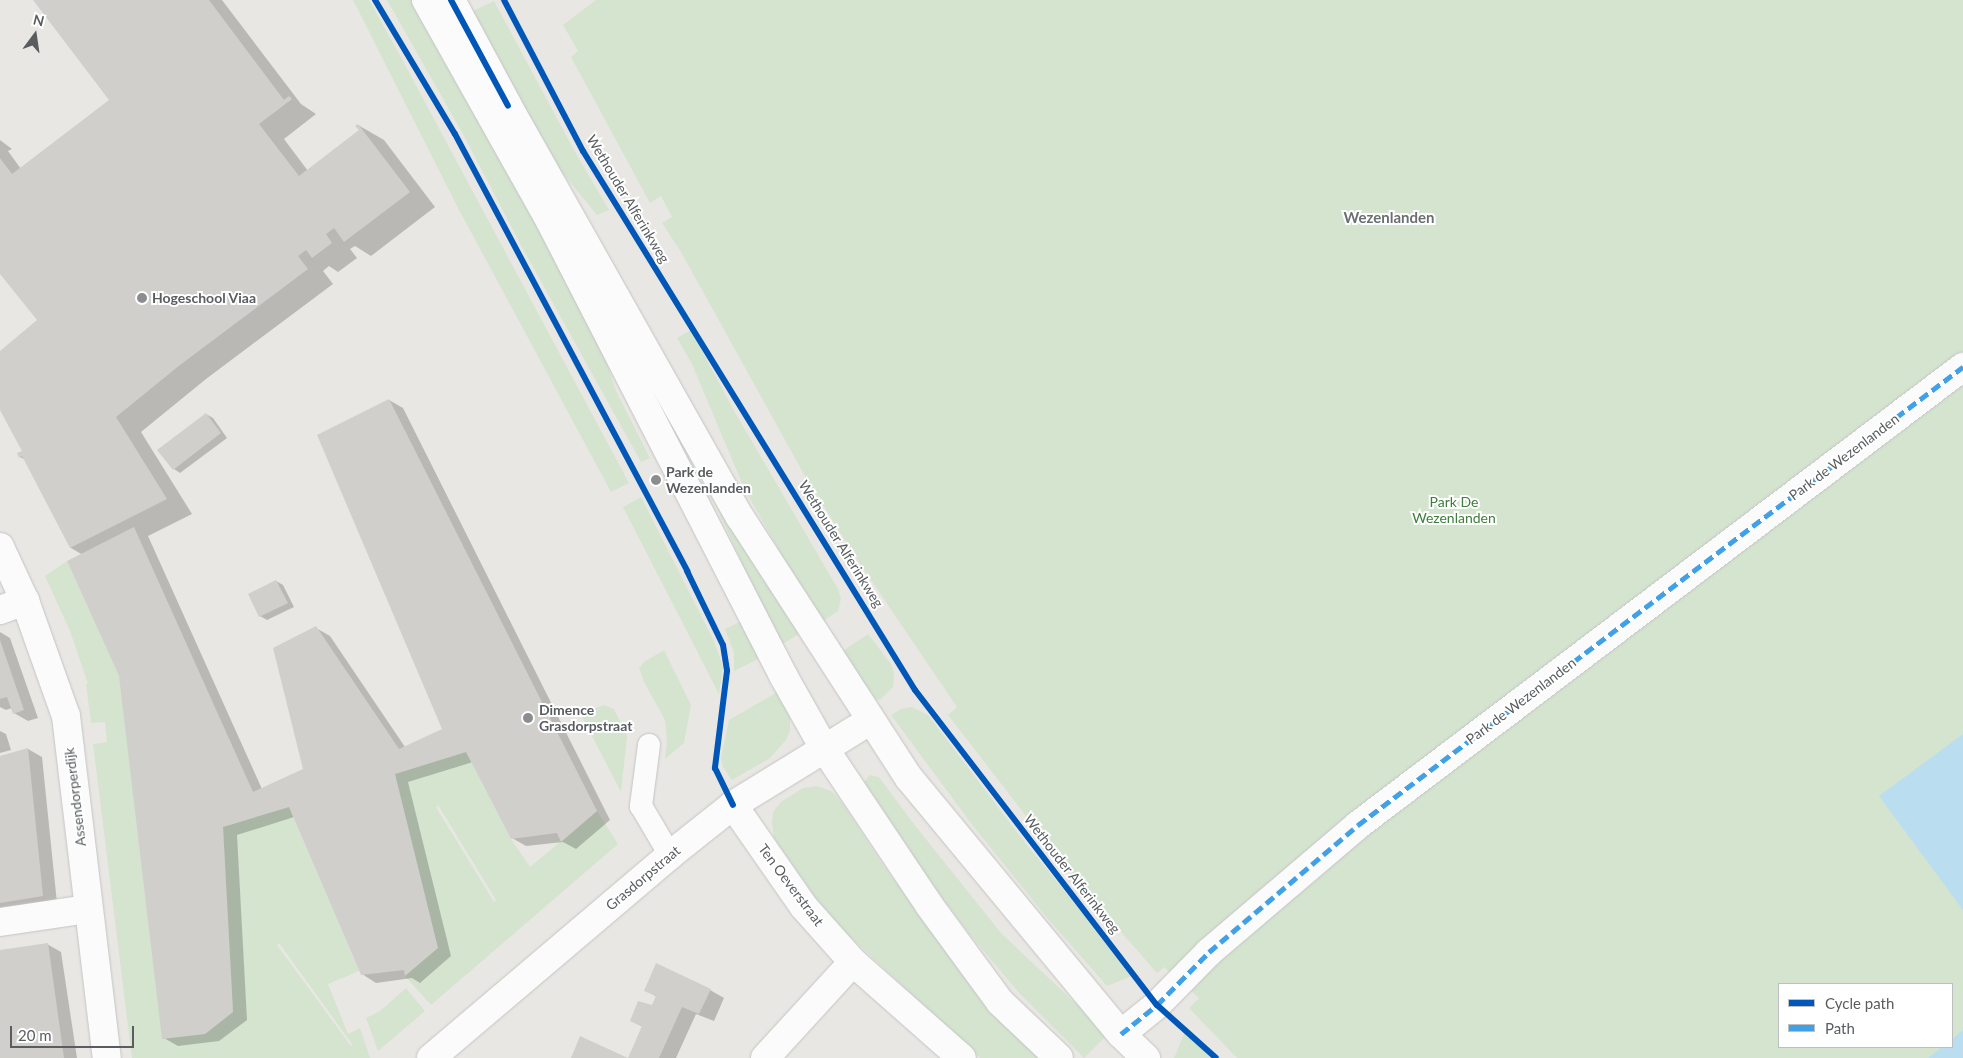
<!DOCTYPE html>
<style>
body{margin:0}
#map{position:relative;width:1963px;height:1058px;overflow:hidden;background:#e9e7e3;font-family:Lato,sans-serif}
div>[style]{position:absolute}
.green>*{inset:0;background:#d4e4cf}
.water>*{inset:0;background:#badef0}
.shadow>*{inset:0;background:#0003}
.building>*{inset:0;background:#d0cfcc}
.roads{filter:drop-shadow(0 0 1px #c4c4c4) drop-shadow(0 0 1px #c4c4c4)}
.service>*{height:22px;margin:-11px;padding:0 11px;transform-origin:11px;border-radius:11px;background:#fcfbfb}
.pedestrian>*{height:28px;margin:-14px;padding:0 14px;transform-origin:14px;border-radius:14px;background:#fcfbfb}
.minor>*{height:28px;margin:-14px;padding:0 14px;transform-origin:14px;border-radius:14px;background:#fcfbfb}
.secondary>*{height:28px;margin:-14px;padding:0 14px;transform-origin:14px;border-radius:14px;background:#fcfbfb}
.quiet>*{height:5px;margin-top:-2.5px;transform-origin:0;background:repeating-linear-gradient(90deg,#42a1e6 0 10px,transparent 0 15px)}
.cycleway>*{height:6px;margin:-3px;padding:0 3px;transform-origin:3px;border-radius:3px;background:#0057b8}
.dots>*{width:14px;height:14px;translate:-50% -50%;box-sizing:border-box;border:2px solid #fff;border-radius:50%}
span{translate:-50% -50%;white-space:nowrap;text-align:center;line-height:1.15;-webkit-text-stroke:4px #fff;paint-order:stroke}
.street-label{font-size:14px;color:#595d60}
.poi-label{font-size:14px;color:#595d60;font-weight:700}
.left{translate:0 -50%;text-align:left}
.park-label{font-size:14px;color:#3e7d3b}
.neighbourhood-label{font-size:15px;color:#6b6f72;font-weight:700}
.legend{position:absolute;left:1778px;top:983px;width:175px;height:65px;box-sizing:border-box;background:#fff;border:1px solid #bdbebf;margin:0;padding:6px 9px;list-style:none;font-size:15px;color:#595d60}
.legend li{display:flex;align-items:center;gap:10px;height:25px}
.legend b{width:25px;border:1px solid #bdbebf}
.north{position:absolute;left:10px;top:10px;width:50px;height:50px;-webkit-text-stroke:4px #fff;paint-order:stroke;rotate:14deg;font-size:14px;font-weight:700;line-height:20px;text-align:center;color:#595d60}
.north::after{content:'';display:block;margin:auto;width:18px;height:22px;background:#595d60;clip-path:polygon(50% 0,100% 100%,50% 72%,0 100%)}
.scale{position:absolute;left:10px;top:1026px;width:124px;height:22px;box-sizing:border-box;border:2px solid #595d60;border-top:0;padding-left:6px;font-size:15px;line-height:18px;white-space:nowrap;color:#595d60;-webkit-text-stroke:4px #fff;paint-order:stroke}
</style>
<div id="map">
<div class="green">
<i style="clip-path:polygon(353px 0,369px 0,397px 50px,629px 483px,611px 492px,458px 208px)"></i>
<i style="clip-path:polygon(387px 0,414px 0,598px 335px,616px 391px,650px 458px,641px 462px,522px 247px,463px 134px)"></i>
<i style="clip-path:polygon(evenodd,596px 0,1963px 0,1963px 1058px,1237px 1058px,1189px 1008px,1199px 998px,1164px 967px,1157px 973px,1074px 878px,948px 715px,957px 707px,856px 558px,806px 478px,681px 252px,662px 223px,672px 217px,661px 196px,650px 203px,571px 57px,578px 51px,563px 25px,596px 0,1779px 984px,1952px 984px,1952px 1047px,1779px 1047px,1779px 984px)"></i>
<i style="clip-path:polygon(494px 1px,575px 152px,609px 210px,597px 215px,545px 152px,472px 14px,475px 10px)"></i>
<i style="clip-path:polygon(691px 330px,733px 409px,838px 589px,841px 599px,838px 611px,820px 623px,744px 488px,692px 364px,677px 338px)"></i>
<i style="clip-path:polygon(641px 497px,714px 641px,723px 667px,719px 694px,623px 507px)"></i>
<i style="clip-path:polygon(714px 501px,716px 501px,801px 633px,779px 646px)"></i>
<i style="clip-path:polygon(evenodd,67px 561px,119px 676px,205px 1034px,233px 1012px,223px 827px,289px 807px,359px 971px,328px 984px,348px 1034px,360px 1028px,370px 1058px,132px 1058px,93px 744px,107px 742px,105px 722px,91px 723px,86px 684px,88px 684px,70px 631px,45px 576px,67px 561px,279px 943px,352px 1044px,351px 1046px,277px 945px,279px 943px)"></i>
<i style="clip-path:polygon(742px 621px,762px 657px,734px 671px,734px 653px,725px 629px)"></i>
<i style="clip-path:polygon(868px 634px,891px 664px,894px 673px,893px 687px,880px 700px,876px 699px,841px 652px)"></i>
<i style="clip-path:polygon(664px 650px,691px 705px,684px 743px,665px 759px,667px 741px,665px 720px,644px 682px,639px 668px,644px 662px)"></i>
<i style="clip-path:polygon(781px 690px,790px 711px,790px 731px,786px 740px,770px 758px,732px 780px,723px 767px,721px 758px,729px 720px)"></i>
<i style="clip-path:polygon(605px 705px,614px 709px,627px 736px,621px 792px,580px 713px)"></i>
<i style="clip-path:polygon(912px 707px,928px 715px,1026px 844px,1097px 930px,1137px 974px,1107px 986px,1048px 919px,973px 826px,891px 715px,901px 709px)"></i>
<i style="clip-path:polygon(evenodd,466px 752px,511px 839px,530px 867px,597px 811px,618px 844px,431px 1005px,405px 976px,395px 774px,466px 752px,438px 805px,496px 900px,494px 902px,436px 807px,438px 805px)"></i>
<i style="clip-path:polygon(870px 775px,879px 777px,913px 823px,1001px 933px,1108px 1034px,1084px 1058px,1020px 994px,972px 937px,918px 866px,865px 787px,864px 782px)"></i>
<i style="clip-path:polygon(817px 786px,831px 791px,840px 800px,879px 859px,947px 953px,1043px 1058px,980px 1058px,844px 931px,820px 904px,778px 844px,774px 837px,772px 824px,773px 812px,781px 802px,803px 788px)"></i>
<i style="clip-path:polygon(406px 988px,425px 1011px,378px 1051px,366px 1018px,380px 1011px)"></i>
<i style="clip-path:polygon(1187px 1027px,1215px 1058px,1174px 1058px)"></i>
</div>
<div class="water">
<i style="clip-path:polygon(1963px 734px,1963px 910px,1879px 796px)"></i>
<i style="clip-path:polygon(1963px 1030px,1963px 1058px,1928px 1058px,1942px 1047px,1952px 1047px,1952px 1039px)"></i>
</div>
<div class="shadow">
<i style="clip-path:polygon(35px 0,222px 0,301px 104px,316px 114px,284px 139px,308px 171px,361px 131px,358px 125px,384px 140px,435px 207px,371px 256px,355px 246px,350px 249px,357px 258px,338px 272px,329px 266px,323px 271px,333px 284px,206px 379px,141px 432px,192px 514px,148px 536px,262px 789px,304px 770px,316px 628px,330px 636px,405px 747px,444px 729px,389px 400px,403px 408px,610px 820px,576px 849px,563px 842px,526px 846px,512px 838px,473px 762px,408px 782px,451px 956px,420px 983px,412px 978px,376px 983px,362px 974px,294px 817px,237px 835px,247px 1020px,219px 1041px,178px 1046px,164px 1038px,121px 675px,83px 555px,71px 548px,26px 460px,20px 457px,23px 452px,0 409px,0 353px,39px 320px,0 272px,0 140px,12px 149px,8px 151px,21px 169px,111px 100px)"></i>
<i style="clip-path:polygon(206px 414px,213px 418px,227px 438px,180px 473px,174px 469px)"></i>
<i style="clip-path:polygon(276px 581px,283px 585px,294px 607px,267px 620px,260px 616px)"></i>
<i style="clip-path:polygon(0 632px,10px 638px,38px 718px,28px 721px,14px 713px,12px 708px,6px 710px,0 707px)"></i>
<i style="clip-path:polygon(0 731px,6px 734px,11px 750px,0 753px)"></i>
<i style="clip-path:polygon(28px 749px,42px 757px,57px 903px,0 912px,0 757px)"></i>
<i style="clip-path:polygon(47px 944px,61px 952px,77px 1058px,0 1058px,0 951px)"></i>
<i style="clip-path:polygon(645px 990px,710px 990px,724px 998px,714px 1021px,696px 1014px,676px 1058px,630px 1058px,643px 1027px,631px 1021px,653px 1006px,657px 997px)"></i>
</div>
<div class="building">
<i style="clip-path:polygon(33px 0,209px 0,284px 100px,289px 96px,292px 99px,259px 124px,299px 176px,359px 130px,355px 126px,358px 124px,410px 192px,344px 242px,334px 228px,326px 234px,332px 243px,312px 258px,306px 250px,298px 256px,308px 269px,180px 365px,116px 417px,167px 499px,70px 548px,22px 456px,19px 458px,17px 453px,22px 451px,0 410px,0 351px,37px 320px,0 274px,0 158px,12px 174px,109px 100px)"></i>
<i style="clip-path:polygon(389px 399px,597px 811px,561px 842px,557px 833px,511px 839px,466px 752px,395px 774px,438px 948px,405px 976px,404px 970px,361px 975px,289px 807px,223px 827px,233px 1012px,205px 1034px,162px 1039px,119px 676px,67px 561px,134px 527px,253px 792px,303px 769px,273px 648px,316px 626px,399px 749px,442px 729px,317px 435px)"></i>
<i style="clip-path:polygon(206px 413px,221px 433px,173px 470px,157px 450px)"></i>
<i style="clip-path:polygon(276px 580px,288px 603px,259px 617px,248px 594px)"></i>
<i style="clip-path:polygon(0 640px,24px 710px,13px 714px,7px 697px,0 699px)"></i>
<i style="clip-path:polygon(28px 748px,43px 896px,0 903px,0 756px)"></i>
<i style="clip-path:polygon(48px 943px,64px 1058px,0 1058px,0 950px)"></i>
<i style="clip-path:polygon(656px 963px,711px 989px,699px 1014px,682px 1007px,659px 1058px,571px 1058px,580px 1036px,628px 1058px,642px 1026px,630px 1021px,638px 1001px,652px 1005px,656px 996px,644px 991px)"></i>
</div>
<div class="roads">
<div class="service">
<i style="left:649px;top:745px;width:62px;rotate:97.5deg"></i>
<i style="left:641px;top:806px;width:57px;rotate:59.4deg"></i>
</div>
<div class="pedestrian">
<i style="left:1121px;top:1034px;width:46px;rotate:-38.9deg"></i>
<i style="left:1157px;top:1005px;width:74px;rotate:-45.5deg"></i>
<i style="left:1209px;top:952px;width:196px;rotate:-40.4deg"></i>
<i style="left:1358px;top:825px;width:759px;rotate:-37.13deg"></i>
</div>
<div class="minor">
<i style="left:0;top:547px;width:60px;rotate:65.2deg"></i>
<i style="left:25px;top:601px;width:122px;rotate:70.4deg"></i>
<i style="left:66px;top:716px;width:344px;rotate:83.2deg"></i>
<i style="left:0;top:610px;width:27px;rotate:-20deg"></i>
<i style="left:733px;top:805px;width:124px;rotate:55.2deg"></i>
<i style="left:804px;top:907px;width:74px;rotate:48.3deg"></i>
<i style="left:853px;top:962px;width:145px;rotate:41.4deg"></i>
<i style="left:0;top:922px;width:89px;rotate:-8.4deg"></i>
<i style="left:431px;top:1058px;width:314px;rotate:-40.3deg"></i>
<i style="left:670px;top:855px;width:80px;rotate:-38.4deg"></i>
<i style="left:733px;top:805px;width:162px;rotate:-31.6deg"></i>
<i style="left:765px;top:1058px;width:130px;rotate:-47.5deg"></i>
</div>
<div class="secondary">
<i style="left:426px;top:0;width:253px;rotate:60.7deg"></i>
<i style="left:550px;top:221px;width:513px;rotate:62.84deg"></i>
<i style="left:784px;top:677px;width:81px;rotate:60.6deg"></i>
<i style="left:824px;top:748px;width:189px;rotate:56.2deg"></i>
<i style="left:929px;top:905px;width:120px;rotate:53.8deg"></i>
<i style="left:1000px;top:1002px;width:81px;rotate:43.5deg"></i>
<i style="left:451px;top:0;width:120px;rotate:61.7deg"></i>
<i style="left:508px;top:106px;width:472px;rotate:60.6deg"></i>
<i style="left:740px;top:517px;width:311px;rotate:57.1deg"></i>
<i style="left:909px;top:778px;width:332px;rotate:50.4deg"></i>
<i style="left:1121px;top:1034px;width:35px;rotate:44deg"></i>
</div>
</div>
<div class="quiet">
<i style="left:1121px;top:1034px;width:46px;rotate:-38.9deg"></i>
<i style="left:1157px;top:1005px;width:74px;rotate:-45.5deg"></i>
<i style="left:1209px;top:952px;width:196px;rotate:-40.4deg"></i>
<i style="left:1358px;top:825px;width:759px;rotate:-37.13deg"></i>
</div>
<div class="cycleway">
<i style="left:375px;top:0;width:156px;rotate:59.2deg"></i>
<i style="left:455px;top:134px;width:495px;rotate:62deg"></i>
<i style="left:687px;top:571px;width:82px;rotate:64.1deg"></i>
<i style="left:723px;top:645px;width:26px;rotate:81deg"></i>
<i style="left:727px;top:671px;width:98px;rotate:97.1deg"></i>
<i style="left:715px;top:768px;width:41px;rotate:64.1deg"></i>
<i style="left:451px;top:0;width:120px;rotate:61.7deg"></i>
<i style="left:504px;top:0;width:170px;rotate:62.4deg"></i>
<i style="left:583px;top:151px;width:633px;rotate:58.37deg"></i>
<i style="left:915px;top:690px;width:397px;rotate:52.5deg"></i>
<i style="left:1157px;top:1005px;width:79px;rotate:41.9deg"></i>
</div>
<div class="dots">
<i style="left:142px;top:298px;background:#8b8d8e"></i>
<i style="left:656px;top:480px;background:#8b8d8e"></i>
<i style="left:528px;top:718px;background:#8b8d8e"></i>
</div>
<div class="street-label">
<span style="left:628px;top:199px;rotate:59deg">Wethouder Alferinkweg</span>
<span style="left:1844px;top:457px;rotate:-37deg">Park de Wezenlanden</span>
<span style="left:841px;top:544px;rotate:58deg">Wethouder Alferinkweg</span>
<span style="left:1521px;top:701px;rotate:-37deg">Park de Wezenlanden</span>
<span style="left:75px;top:797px;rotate:-97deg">Assendorperdijk</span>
<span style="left:1072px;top:874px;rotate:52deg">Wethouder Alferinkweg</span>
<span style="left:643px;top:878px;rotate:-40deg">Grasdorpstraat</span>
<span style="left:791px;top:885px;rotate:53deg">Ten Oeverstraat</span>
</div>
<div class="poi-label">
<span class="left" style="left:152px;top:298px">Hogeschool Viaa</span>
<span class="left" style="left:666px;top:480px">Park de<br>Wezenlanden</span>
<span class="left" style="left:539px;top:718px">Dimence<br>Grasdorpstraat</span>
</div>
<div class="park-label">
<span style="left:1454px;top:510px">Park De<br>Wezenlanden</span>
</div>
<div class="neighbourhood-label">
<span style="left:1389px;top:218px">Wezenlanden</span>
</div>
<ul class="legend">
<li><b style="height:6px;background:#0057b8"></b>Cycle path</li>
<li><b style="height:6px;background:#42a1e6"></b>Path</li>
</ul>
<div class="north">N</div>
<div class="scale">20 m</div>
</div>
